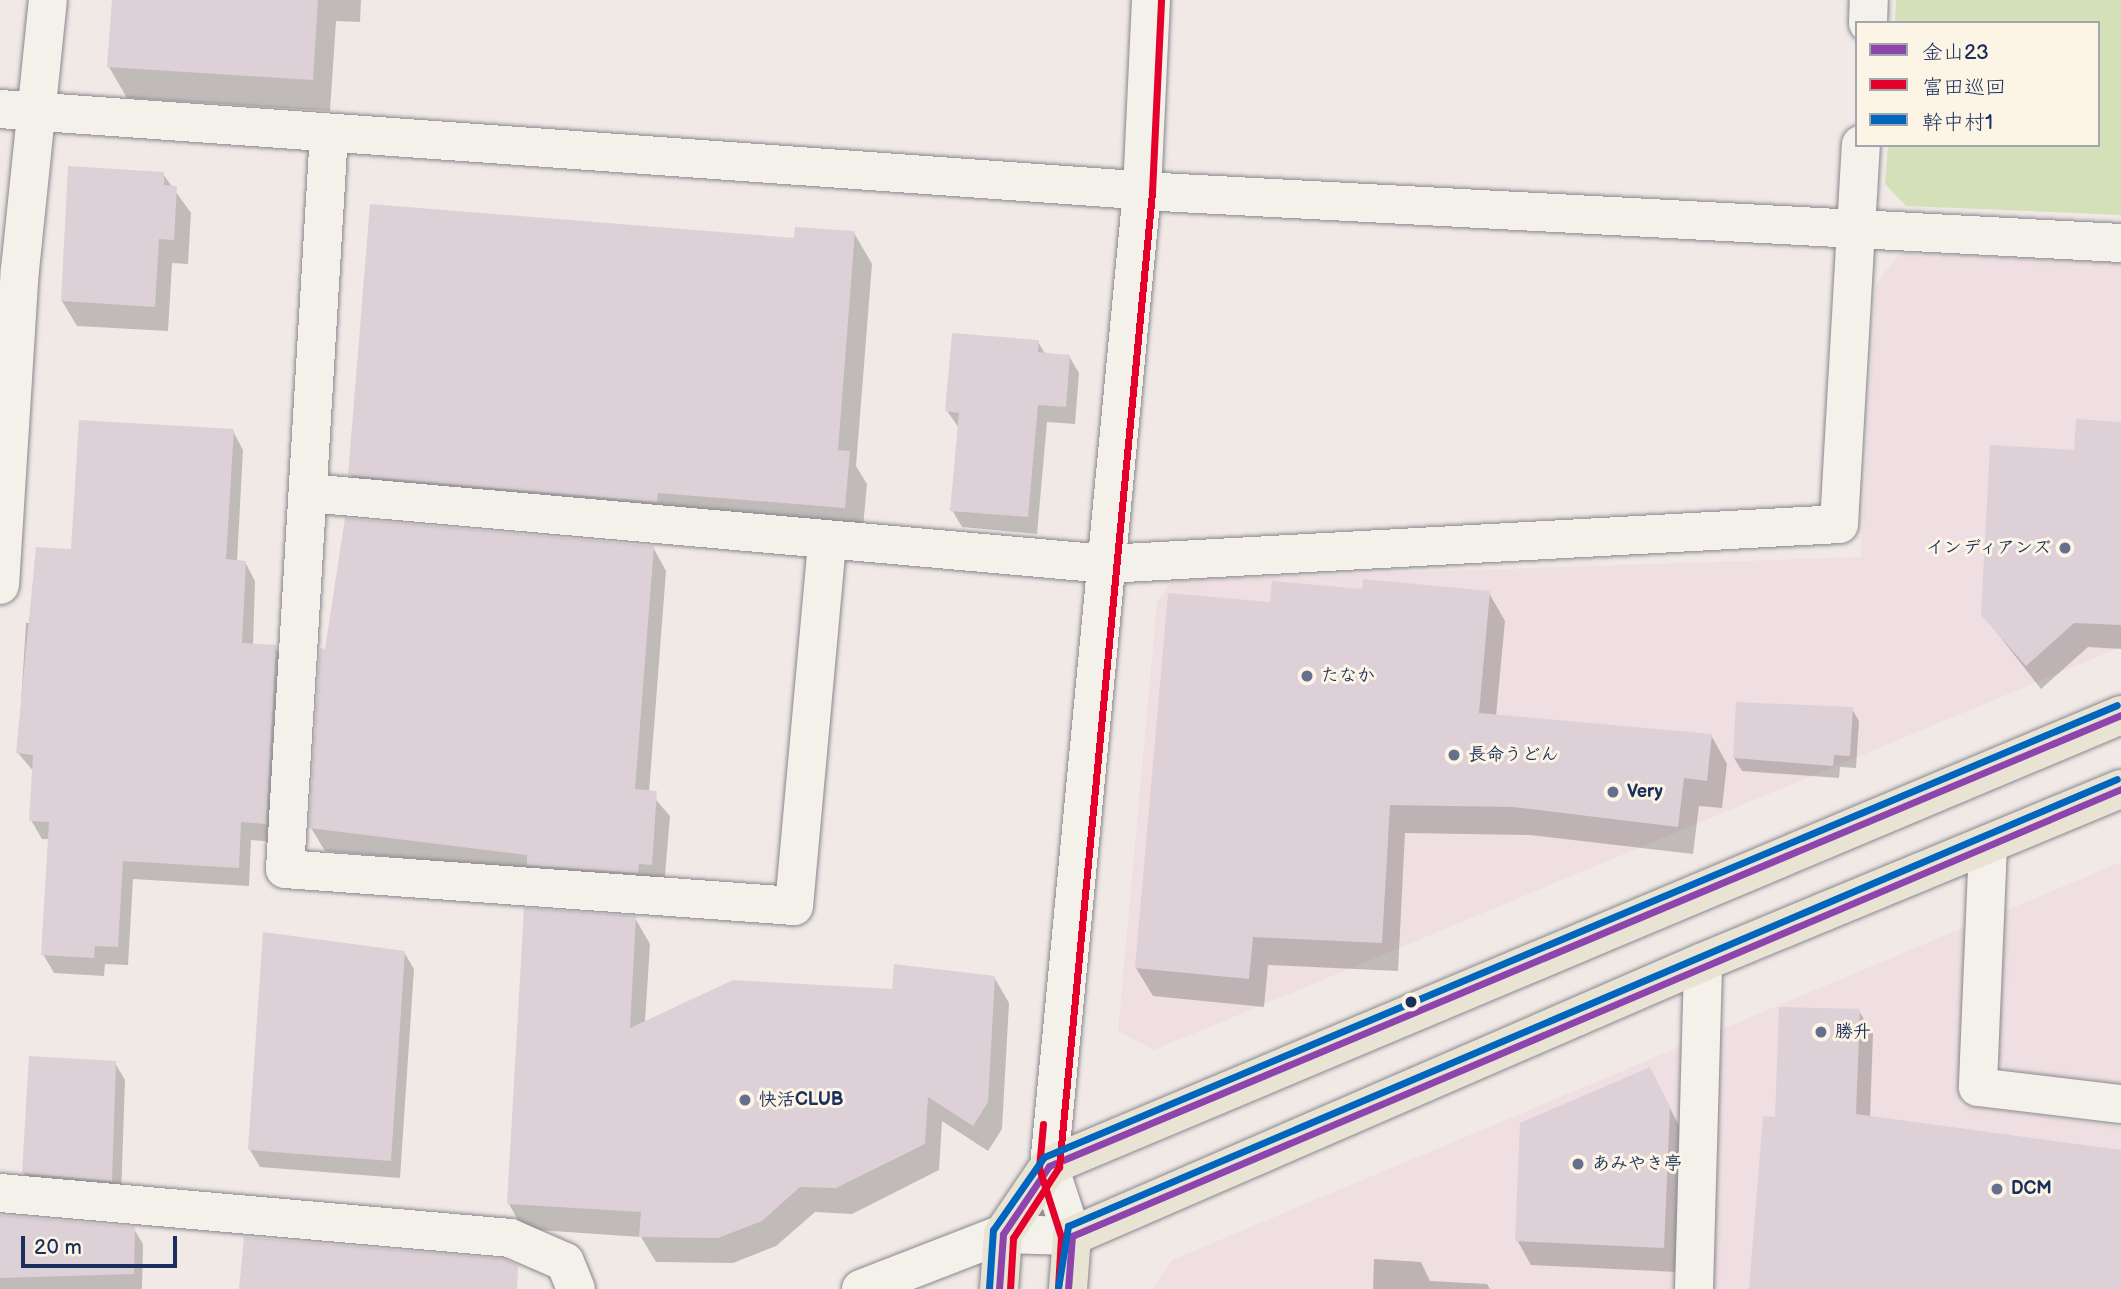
<!DOCTYPE html>
<meta charset="utf-8">
<style>
body{margin:0}
#map{position:relative;width:2121px;height:1289px;overflow:hidden;background:#f1e9e6;font-family:"Balsamiq Sans","Klee One",sans-serif}
div>[style]{position:absolute}
.built>*{inset:0;background:#efdfe2}
.green>*{inset:0;background:#d4e1b8}
.shadow>*{inset:0;background:#0003}
.building>*{inset:0;background:#ddd1d7}
.roads{filter:drop-shadow(0 0 2px #87888f) drop-shadow(0 0 2px #87888f)}
.street>*{height:38px;margin:-19px;padding:0 19px;transform-origin:19px;border-radius:19px;background:#f4f1eb}
.secondary>*{height:38px;margin:-19px;padding:0 19px;transform-origin:19px;border-radius:19px;background:#f4f1eb}
.primary>*{height:38px;margin:-19px;padding:0 19px;transform-origin:19px;border-radius:19px;background:#e9e3d4}
.bus-1>*{height:7px;margin:-3.5px;padding:0 3.5px;transform-origin:3.5px;border-radius:3.5px;background:#8e44ad}
.bus-2>*{height:7px;margin:-3.5px;padding:0 3.5px;transform-origin:3.5px;border-radius:3.5px;background:#e4002b}
.bus-3>*{height:7px;margin:-3.5px;padding:0 3.5px;transform-origin:3.5px;border-radius:3.5px;background:#0065bd}
.dots>*{width:19px;height:19px;translate:-50% -50%;box-sizing:border-box;border:4px solid #fcf5e5;border-radius:50%}
span{translate:-50% -50%;white-space:nowrap;text-align:center;line-height:1.15;-webkit-text-stroke:6px #fcf5e5;paint-order:stroke}
.poi-label{font-size:18px;color:#1b2f5e;font-weight:700}
.right{translate:-100% -50%;text-align:right}
.left{translate:0 -50%;text-align:left}
.legend{position:absolute;left:1855px;top:21px;width:245px;height:126px;box-sizing:border-box;background:#fcf5e5;border:2px solid #a2a6af;margin:0;padding:9px 12px;list-style:none;font-size:21px;color:#1b2f5e}
.legend li{display:flex;align-items:center;gap:14px;height:35px}
.legend b{width:35px;border:2px solid #a2a6af}
.scale{position:absolute;left:21px;top:1236px;width:156px;height:32px;box-sizing:border-box;border:4px solid #1b2f5e;border-top:0;padding-left:9px;font-size:21px;line-height:24px;white-space:nowrap;color:#1b2f5e;-webkit-text-stroke:5px #fcf5e5;paint-order:stroke}
</style>
<div id="map">
<div class="built">
<i style="clip-path:polygon(1900px 253px,2121px 263px,2121px 647px,1154px 1050px,1118px 1031px,1157px 602px,1174px 580px,1861px 557px,1876px 284px)"></i>
<i style="clip-path:polygon(2121px 862px,2121px 1085px,2007px 1070px,1991px 1052px,2002px 912px)"></i>
<i style="clip-path:polygon(1970px 925px,1959px 1105px,2121px 1127px,2121px 1289px,1153px 1289px,1172px 1260px)"></i>
</div>
<div class="green">
<i style="clip-path:polygon(1896px 0,2121px 0,2121px 215px,1906px 206px,1885px 184px,1888px 145px,2098px 145px,2098px 23px,1895px 23px)"></i>
</div>
<div class="shadow">
<i style="clip-path:polygon(114px 0,361px 0,360px 22px,336px 21px,330px 111px,127px 98px,109px 67px)"></i>
<i style="clip-path:polygon(163px 174px,191px 213px,188px 264px,172px 263px,168px 331px,77px 326px,62px 301px)"></i>
<i style="clip-path:polygon(854px 233px,872px 264px,856px 466px,867px 484px,862px 538px,368px 505px,350px 474px)"></i>
<i style="clip-path:polygon(1038px 342px,1046px 355px,1069px 356px,1079px 373px,1075px 424px,1047px 422px,1037px 534px,962px 527px,952px 510px,959px 428px,947px 411px)"></i>
<i style="clip-path:polygon(2121px 423px,2121px 649px,2088px 647px,2041px 689px,1983px 615px,2075px 452px)"></i>
<i style="clip-path:polygon(233px 431px,243px 450px,237px 562px,245px 562px,255px 581px,253px 645px,275px 647px,286px 665px,276px 842px,251px 840px,249px 886px,133px 879px,128px 965px,105px 964px,104px 976px,54px 973px,43px 954px,50px 839px,42px 839px,31px 820px,34px 772px,18px 753px,26px 623px,32px 623px,72px 551px)"></i>
<i style="clip-path:polygon(653px 547px,666px 571px,649px 792px,670px 816px,664px 887px,430px 868px,425px 860px,325px 851px,311px 828px)"></i>
<i style="clip-path:polygon(1364px 591px,1489px 593px,1505px 621px,1496px 716px,1711px 735px,1727px 764px,1722px 808px,1699px 806px,1693px 854px,1530px 835px,1405px 833px,1398px 971px,1268px 965px,1264px 1007px,1153px 996px,1136px 968px,1272px 604px)"></i>
<i style="clip-path:polygon(1852px 709px,1859px 721px,1856px 768px,1840px 767px,1839px 778px,1742px 771px,1734px 758px)"></i>
<i style="clip-path:polygon(635px 918px,650px 944px,645px 1022px,994px 977px,1009px 1003px,1002px 1129px,988px 1151px,942px 1121px,939px 1170px,852px 1214px,815px 1212px,776px 1246px,733px 1263px,656px 1262px,641px 1237px,523px 1229px,509px 1204px)"></i>
<i style="clip-path:polygon(404px 952px,414px 969px,400px 1178px,260px 1167px,250px 1150px)"></i>
<i style="clip-path:polygon(1859px 1011px,1873px 1034px,1870px 1118px,2121px 1152px,2121px 1289px,1751px 1289px,1777px 1119px)"></i>
<i style="clip-path:polygon(115px 1063px,125px 1080px,121px 1197px,34px 1190px,24px 1173px)"></i>
<i style="clip-path:polygon(1663px 1094px,1683px 1134px,1677px 1272px,1531px 1265px,1517px 1240px)"></i>
<i style="clip-path:polygon(134px 1229px,143px 1244px,142px 1289px,0 1289px,0 1243px)"></i>
<i style="clip-path:polygon(1374px 1259px,1421px 1262px,1430px 1281px,1487px 1284px,1490px 1289px,1373px 1289px)"></i>
</div>
<div class="building">
<i style="clip-path:polygon(112px 0,318px 0,313px 80px,107px 67px)"></i>
<i style="clip-path:polygon(68px 166px,164px 172px,164px 185px,177px 186px,174px 240px,159px 239px,155px 307px,61px 301px)"></i>
<i style="clip-path:polygon(370px 204px,794px 238px,795px 227px,855px 231px,838px 450px,850px 451px,845px 508px,658px 493px,657px 502px,348px 475px)"></i>
<i style="clip-path:polygon(952px 333px,1039px 340px,1038px 352px,1070px 355px,1066px 407px,1038px 405px,1028px 517px,950px 511px,959px 413px,945px 411px)"></i>
<i style="clip-path:polygon(2076px 419px,2121px 422px,2121px 625px,2074px 623px,2026px 666px,1981px 615px,1990px 445px,2074px 450px)"></i>
<i style="clip-path:polygon(79px 420px,234px 429px,226px 559px,246px 561px,242px 643px,276px 645px,266px 824px,241px 822px,239px 868px,123px 861px,118px 947px,95px 946px,94px 958px,41px 955px,49px 822px,29px 821px,33px 755px,16px 753px,36px 547px,71px 549px)"></i>
<i style="clip-path:polygon(345px 518px,654px 546px,635px 789px,657px 791px,652px 865px,639px 864px,638px 873px,527px 865px,527px 855px,309px 828px,320px 648px,325px 649px)"></i>
<i style="clip-path:polygon(1363px 579px,1490px 591px,1479px 713px,1712px 734px,1707px 781px,1684px 778px,1678px 827px,1513px 807px,1390px 805px,1382px 943px,1253px 937px,1249px 979px,1135px 968px,1168px 593px,1270px 602px,1272px 581px,1362px 589px)"></i>
<i style="clip-path:polygon(1736px 702px,1853px 707px,1850px 756px,1834px 755px,1833px 766px,1733px 758px)"></i>
<i style="clip-path:polygon(524px 908px,636px 916px,630px 1028px,733px 980px,892px 989px,894px 964px,995px 976px,988px 1102px,973px 1126px,928px 1097px,925px 1144px,836px 1188px,800px 1187px,762px 1221px,718px 1238px,639px 1237px,641px 1212px,507px 1204px)"></i>
<i style="clip-path:polygon(263px 932px,405px 951px,391px 1161px,248px 1150px)"></i>
<i style="clip-path:polygon(1779px 1007px,1860px 1009px,1856px 1114px,2121px 1150px,2121px 1289px,1749px 1289px,1763px 1116px,1775px 1117px)"></i>
<i style="clip-path:polygon(29px 1056px,116px 1061px,112px 1181px,22px 1173px)"></i>
<i style="clip-path:polygon(1650px 1067px,1670px 1107px,1664px 1248px,1515px 1241px,1520px 1123px)"></i>
<i style="clip-path:polygon(0 1215px,135px 1227px,134px 1274px,0 1278px)"></i>
<i style="clip-path:polygon(244px 1237px,505px 1259px,518px 1266px,517px 1289px,239px 1289px)"></i>
</div>
<div class="roads">
<div class="street">
<i style="left:1868px;top:23px;width:23px;rotate:-88deg"></i>
<i style="left:0;top:109px;width:1182px;rotate:4.08deg"></i>
<i style="left:1179px;top:193px;width:943px;rotate:3.04deg"></i>
<i style="left:329px;top:133px;width:737px;rotate:93.42deg"></i>
<i style="left:285px;top:869px;width:510px;rotate:4.16deg"></i>
<i style="left:794px;top:906px;width:367px;rotate:-84.8deg"></i>
<i style="left:308px;top:493px;width:801px;rotate:5.08deg"></i>
<i style="left:1106px;top:564px;width:734px;rotate:-3.12deg"></i>
<i style="left:1839px;top:524px;width:380px;rotate:-86.7deg"></i>
<i style="left:0;top:585px;width:316px;rotate:-86.4deg"></i>
<i style="left:20px;top:270px;width:271px;rotate:-84.1deg"></i>
<i style="left:1988px;top:845px;width:242px;rotate:92.4deg"></i>
<i style="left:1978px;top:1087px;width:144px;rotate:6.8deg"></i>
<i style="left:0;top:1193px;width:512px;rotate:5.04deg"></i>
<i style="left:510px;top:1238px;width:60px;rotate:23.6deg"></i>
<i style="left:565px;top:1262px;width:29px;rotate:68deg"></i>
<i style="left:1694px;top:1289px;width:327px;rotate:-88.4deg"></i>
</div>
<div class="secondary">
<i style="left:861px;top:1289px;width:152px;rotate:-21.2deg"></i>
<i style="left:1003px;top:1234px;width:69px;rotate:1.7deg"></i>
<i style="left:1072px;top:1236px;width:74px;rotate:-108.2deg"></i>
<i style="left:1049px;top:1166px;width:979px;rotate:-84.55deg"></i>
<i style="left:1142px;top:191px;width:191px;rotate:-87.3deg"></i>
</div>
<div class="primary">
<i style="left:999px;top:1289px;width:55px;rotate:-85.8deg"></i>
<i style="left:1003px;top:1234px;width:82px;rotate:-55.9deg"></i>
<i style="left:1049px;top:1166px;width:1163px;rotate:-22.82deg"></i>
<i style="left:1068px;top:1289px;width:53px;rotate:-85.7deg"></i>
<i style="left:1072px;top:1236px;width:688px;rotate:-23.47deg"></i>
<i style="left:1703px;top:962px;width:452px;rotate:-22.5deg"></i>
</div>
</div>
<div class="bus-1">
<i style="left:999px;top:1289px;width:55px;rotate:-85.8deg"></i>
<i style="left:1003px;top:1234px;width:82px;rotate:-55.9deg"></i>
<i style="left:1049px;top:1166px;width:1163px;rotate:-22.82deg"></i>
<i style="left:1068px;top:1289px;width:53px;rotate:-85.7deg"></i>
<i style="left:1072px;top:1236px;width:1140px;rotate:-23.08deg"></i>
</div>
<div class="bus-2">
<i style="left:1043px;top:1124px;width:44px;rotate:95.2deg"></i>
<i style="left:1039px;top:1168px;width:72px;rotate:72.3deg"></i>
<i style="left:1061px;top:1237px;width:51px;rotate:93.4deg"></i>
<i style="left:1010px;top:1289px;width:51px;rotate:-86.6deg"></i>
<i style="left:1013px;top:1238px;width:85px;rotate:-57.1deg"></i>
<i style="left:1059px;top:1167px;width:979px;rotate:-84.55deg"></i>
<i style="left:1152px;top:192px;width:192px;rotate:-87.3deg"></i>
</div>
<div class="bus-3">
<i style="left:989px;top:1288px;width:58px;rotate:-86.1deg"></i>
<i style="left:993px;top:1230px;width:89px;rotate:-55.1deg"></i>
<i style="left:1044px;top:1157px;width:1164px;rotate:-22.84deg"></i>
<i style="left:1058px;top:1288px;width:63px;rotate:-80.8deg"></i>
<i style="left:1068px;top:1226px;width:1140px;rotate:-23.08deg"></i>
</div>
<div class="dots">
<i style="left:2065px;top:548px;background:#66708e"></i>
<i style="left:1307px;top:676px;background:#66708e"></i>
<i style="left:1454px;top:755px;background:#66708e"></i>
<i style="left:1613px;top:792px;background:#66708e"></i>
<i style="left:1411px;top:1002px;background:#1b2f5e"></i>
<i style="left:1821px;top:1032px;background:#66708e"></i>
<i style="left:745px;top:1100px;background:#66708e"></i>
<i style="left:1578px;top:1164px;background:#66708e"></i>
<i style="left:1997px;top:1189px;background:#66708e"></i>
</div>
<div class="poi-label">
<span class="right" style="left:2051px;top:548px">インディアンズ</span>
<span class="left" style="left:1321px;top:676px">たなか</span>
<span class="left" style="left:1468px;top:755px">長命うどん</span>
<span class="left" style="left:1627px;top:792px">Very</span>
<span class="left" style="left:1835px;top:1032px">勝升</span>
<span class="left" style="left:759px;top:1100px">快活CLUB</span>
<span class="left" style="left:1592px;top:1164px">あみやき亭</span>
<span class="left" style="left:2011px;top:1189px">DCM</span>
</div>
<ul class="legend">
<li><b style="height:9px;background:#8e44ad"></b>金山23</li>
<li><b style="height:9px;background:#e4002b"></b>富田巡回</li>
<li><b style="height:9px;background:#0065bd"></b>幹中村1</li>
</ul>
<div class="scale">20 m</div>
</div>
